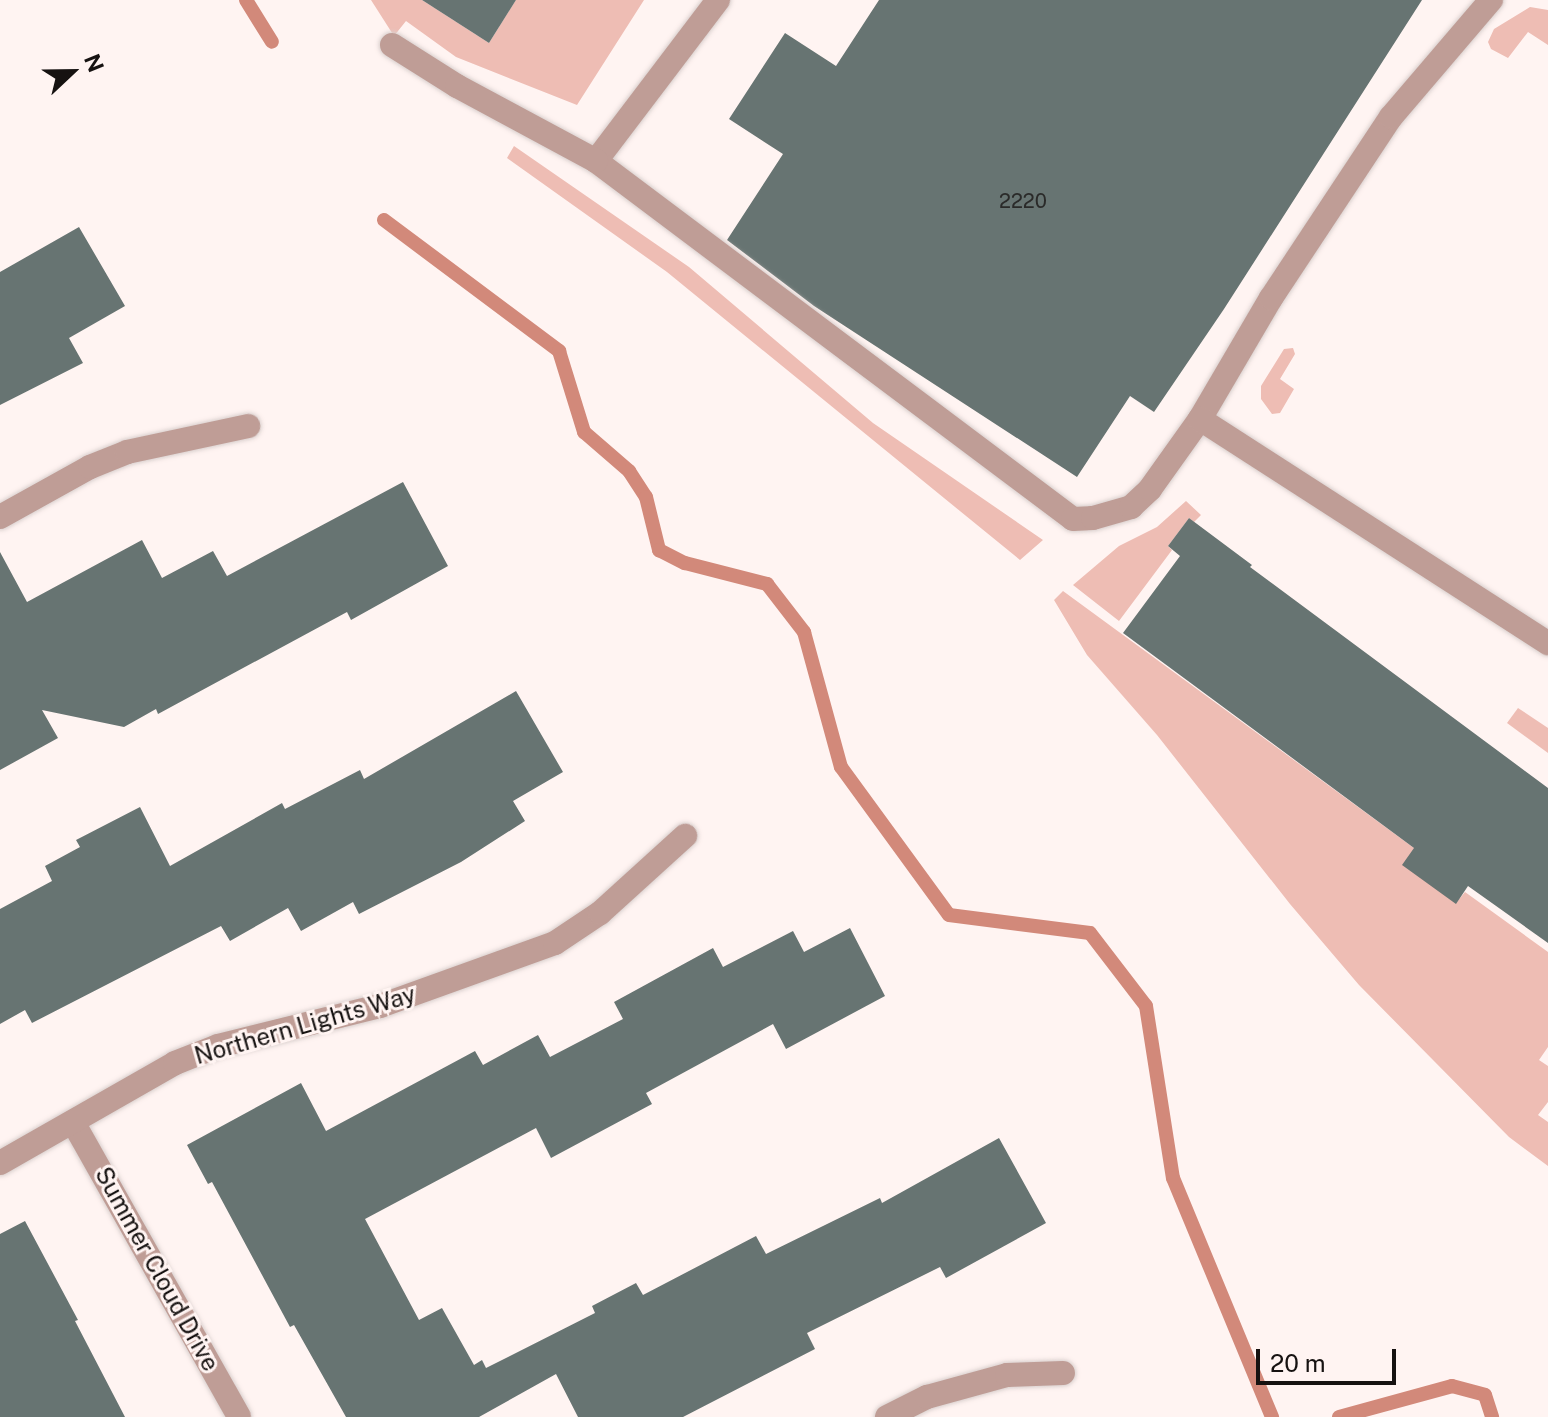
<!DOCTYPE html>
<style>
body{margin:0}
#map{position:relative;width:1548px;height:1417px;overflow:hidden;background:#fff4f2;font-family:"Public Sans",sans-serif}
div>[style]{position:absolute}
.green>*{inset:0;background:#eebdb4}
.stream>*{height:14px;margin:-7px;padding:0 7px;transform-origin:7px;border-radius:7px;background:#d2897a}
.building>*{inset:0;background:#677472}
.roads{filter:drop-shadow(0 0 2px #dad0ce) drop-shadow(0 0 2px #dad0ce)}
.minor>*{height:24px;margin:-12px;padding:0 12px;transform-origin:12px;border-radius:12px;background:#bf9d96}
span{translate:-50% -50%;white-space:nowrap;text-align:center;line-height:1.15;-webkit-text-stroke:6px #fff4f2;paint-order:stroke}
.number-label{font-size:20px;color:#2a2a29}
.number-label span{-webkit-text-stroke-width:0}
.street-label{font-size:24px;color:#161211}
.north{position:absolute;left:32px;top:32px;width:80px;height:80px;-webkit-text-stroke:6px #fff4f2;paint-order:stroke;rotate:68deg;font-size:22px;font-weight:700;line-height:32px;text-align:center;color:#161211}
.north::after{content:'';display:block;margin:auto;width:28px;height:36px;background:#161211;clip-path:polygon(50% 0,100% 100%,50% 72%,0 100%)}
.scale{position:absolute;left:1256px;top:1349px;width:140px;height:36px;box-sizing:border-box;border:4px solid #161211;border-top:0;padding-left:10px;font-size:24px;line-height:28px;white-space:nowrap;color:#161211;-webkit-text-stroke:6px #fff4f2;paint-order:stroke}
</style>
<div id="map">
<div class="green">
<i style="clip-path:polygon(371px 0,422px 0,489px 43px,516px 0,644px 0,577px 105px,456px 57px,406px 21px,394px 36px)"></i>
<i style="clip-path:polygon(1530px 7px,1548px 10px,1548px 45px,1528px 32px,1508px 58px,1491px 49px,1488px 42px,1494px 29px)"></i>
<i style="clip-path:polygon(514px 146px,689px 267px,873px 423px,1043px 540px,1020px 560px,667px 272px,507px 158px)"></i>
<i style="clip-path:polygon(1293px 348px,1295px 354px,1280px 379px,1294px 389px,1280px 413px,1272px 414px,1261px 399px,1261px 386px,1284px 349px)"></i>
<i style="clip-path:polygon(1186px 501px,1201px 515px,1194px 522px,1189px 518px,1168px 546px,1172px 550px,1119px 621px,1073px 585px,1119px 546px,1157px 527px)"></i>
<i style="clip-path:polygon(1063px 591px,1414px 848px,1456px 903px,1465px 892px,1548px 952px,1548px 1047px,1539px 1060px,1548px 1066px,1548px 1102px,1538px 1115px,1548px 1122px,1548px 1166px,1509px 1137px,1359px 985px,1290px 904px,1157px 735px,1087px 655px,1054px 600px)"></i>
<i style="clip-path:polygon(1518px 708px,1548px 728px,1548px 753px,1507px 723px)"></i>
</div>
<div class="stream">
<i style="left:246px;top:0;width:49px;rotate:58.2deg"></i>
<i style="left:384px;top:220px;width:219px;rotate:36.8deg"></i>
<i style="left:559px;top:351px;width:85px;rotate:72.8deg"></i>
<i style="left:584px;top:432px;width:60px;rotate:40.9deg"></i>
<i style="left:629px;top:471px;width:31px;rotate:57deg"></i>
<i style="left:646px;top:497px;width:55px;rotate:76.2deg"></i>
<i style="left:659px;top:550px;width:29px;rotate:27deg"></i>
<i style="left:685px;top:563px;width:85px;rotate:14.4deg"></i>
<i style="left:767px;top:584px;width:61px;rotate:52.4deg"></i>
<i style="left:804px;top:632px;width:140px;rotate:74.7deg"></i>
<i style="left:841px;top:767px;width:183px;rotate:53.9deg"></i>
<i style="left:949px;top:915px;width:142px;rotate:7.3deg"></i>
<i style="left:1090px;top:933px;width:92px;rotate:52.5deg"></i>
<i style="left:1146px;top:1006px;width:174px;rotate:81.1deg"></i>
<i style="left:1173px;top:1178px;width:259px;rotate:67.5deg"></i>
<i style="left:1339px;top:1417px;width:117px;rotate:-15.3deg"></i>
<i style="left:1452px;top:1386px;width:34px;rotate:15deg"></i>
<i style="left:1485px;top:1395px;width:23px;rotate:72deg"></i>
</div>
<div class="building">
<i style="clip-path:polygon(422px 0,516px 0,489px 43px)"></i>
<i style="clip-path:polygon(879px 0,1422px 0,1224px 309px,1154px 412px,1130px 396px,1077px 477px,814px 306px,727px 240px,783px 154px,729px 119px,785px 33px,836px 66px)"></i>
<i style="clip-path:polygon(79px 227px,125px 306px,69px 338px,83px 363px,0 405px,0 272px)"></i>
<i style="clip-path:polygon(403px 482px,448px 566px,351px 620px,347px 612px,158px 714px,156px 709px,124px 727px,42px 710px,58px 738px,0 770px,0 552px,27px 602px,142px 540px,162px 578px,213px 551px,227px 576px)"></i>
<i style="clip-path:polygon(1189px 518px,1252px 565px,1250px 567px,1548px 788px,1548px 943px,1468px 886px,1456px 904px,1402px 865px,1414px 848px,1123px 633px,1180px 556px,1168px 546px)"></i>
<i style="clip-path:polygon(516px 691px,563px 772px,513px 801px,525px 821px,461px 862px,359px 914px,353px 902px,301px 931px,288px 908px,230px 941px,221px 926px,32px 1023px,25px 1010px,0 1024px,0 909px,52px 881px,45px 866px,80px 847px,76px 840px,140px 807px,170px 866px,282px 803px,285px 809px,360px 770px,364px 779px)"></i>
<i style="clip-path:polygon(850px 928px,885px 996px,786px 1049px,773px 1024px,646px 1093px,652px 1104px,551px 1158px,536px 1128px,365px 1219px,419px 1320px,442px 1308px,474px 1365px,482px 1360px,486px 1368px,595px 1313px,592px 1306px,636px 1283px,643px 1295px,756px 1236px,766px 1254px,880px 1198px,882px 1203px,999px 1138px,1046px 1223px,946px 1278px,940px 1267px,807px 1333px,815px 1349px,683px 1417px,578px 1417px,556px 1374px,479px 1417px,346px 1417px,294px 1325px,290px 1327px,212px 1182px,208px 1184px,187px 1145px,301px 1083px,326px 1131px,475px 1051px,483px 1065px,538px 1035px,550px 1057px,623px 1019px,614px 1002px,713px 948px,723px 967px,793px 931px,804px 952px)"></i>
<i style="clip-path:polygon(25px 1221px,78px 1320px,75px 1321px,125px 1417px,0 1417px,0 1234px)"></i>
</div>
<div class="roads">
<div class="minor">
<i style="left:718px;top:0;width:202px;rotate:127.2deg"></i>
<i style="left:596px;top:161px;width:596px;rotate:36.89deg"></i>
<i style="left:1073px;top:519px;width:20px;rotate:-3deg"></i>
<i style="left:1093px;top:518px;width:40px;rotate:-16deg"></i>
<i style="left:1131px;top:507px;width:26px;rotate:-43deg"></i>
<i style="left:1150px;top:489px;width:86px;rotate:-54.5deg"></i>
<i style="left:1200px;top:419px;width:140px;rotate:-59.6deg"></i>
<i style="left:1271px;top:298px;width:217px;rotate:-56.5deg"></i>
<i style="left:1391px;top:117px;width:154px;rotate:-49.5deg"></i>
<i style="left:392px;top:45px;width:77px;rotate:32.2deg"></i>
<i style="left:457px;top:86px;width:158px;rotate:28.3deg"></i>
<i style="left:1200px;top:419px;width:414px;rotate:32.8deg"></i>
<i style="left:0;top:517px;width:103px;rotate:-29.1deg"></i>
<i style="left:90px;top:467px;width:40px;rotate:-22deg"></i>
<i style="left:127px;top:452px;width:124px;rotate:-12.1deg"></i>
<i style="left:73px;top:1122px;width:338px;rotate:60.6deg"></i>
<i style="left:0;top:1163px;width:202px;rotate:-29.7deg"></i>
<i style="left:175px;top:1063px;width:46px;rotate:-21.6deg"></i>
<i style="left:218px;top:1046px;width:167px;rotate:-13.9deg"></i>
<i style="left:380px;top:1006px;width:186px;rotate:-19.8deg"></i>
<i style="left:555px;top:943px;width:54px;rotate:-33.7deg"></i>
<i style="left:600px;top:913px;width:115px;rotate:-42.2deg"></i>
<i style="left:887px;top:1417px;width:45px;rotate:-26.6deg"></i>
<i style="left:927px;top:1397px;width:83px;rotate:-15.4deg"></i>
<i style="left:1007px;top:1375px;width:56px;rotate:-2deg"></i>
</div>
</div>
<div class="number-label">
<span style="left:1023px;top:201px">2220</span>
</div>
<div class="street-label">
<span style="left:305px;top:1025px;rotate:-16deg">Northern Lights Way</span>
<span style="left:157px;top:1269px;rotate:61deg">Summer Cloud Drive</span>
</div>
<div class="north">N</div>
<div class="scale">20 m</div>
</div>
